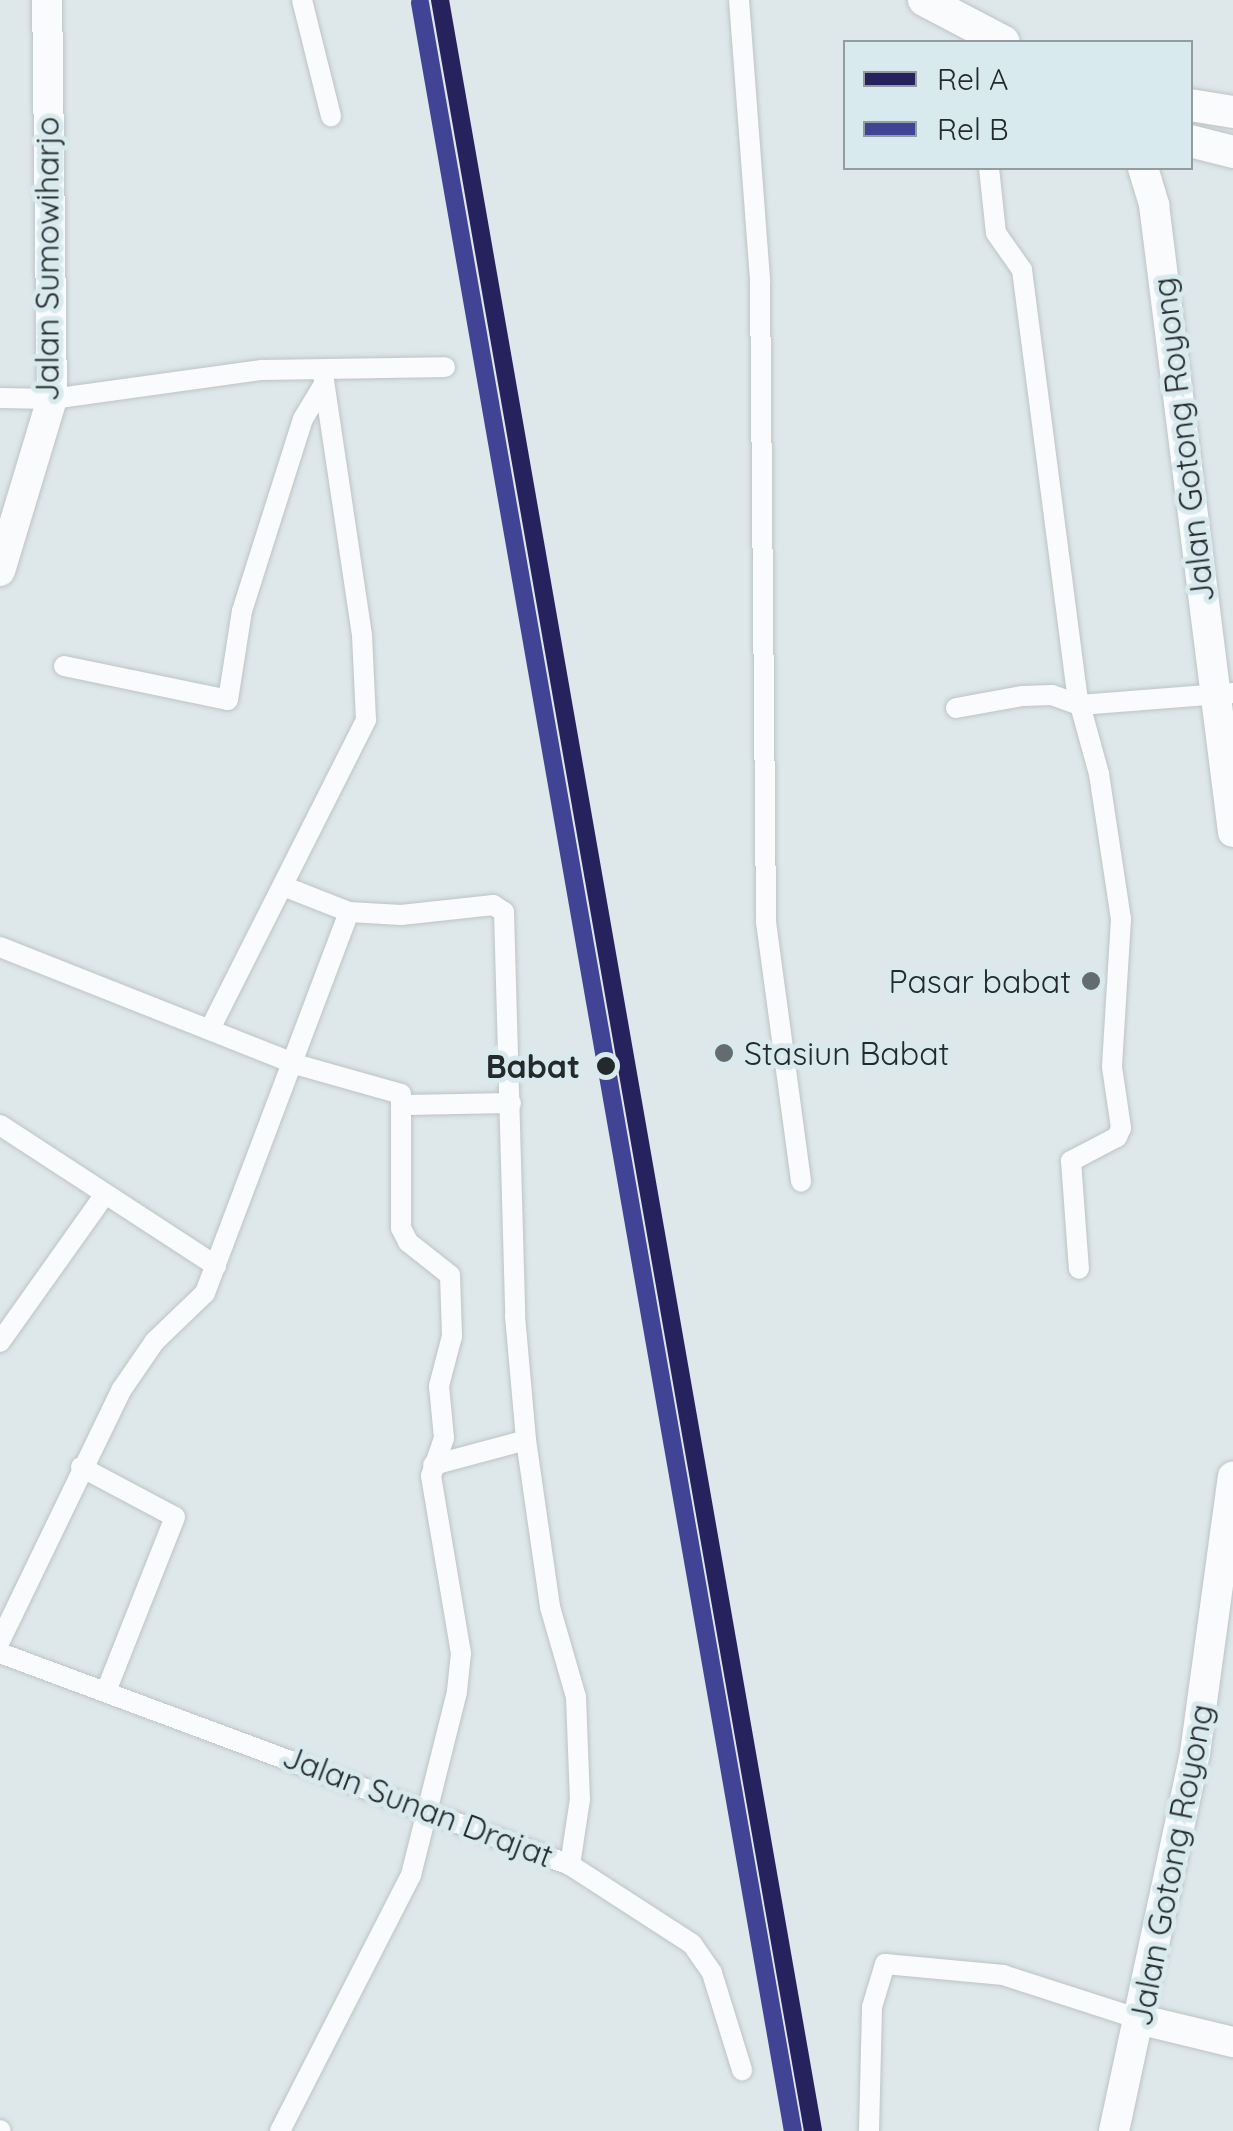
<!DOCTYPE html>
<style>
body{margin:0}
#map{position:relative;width:1233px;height:2131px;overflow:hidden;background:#dee7e9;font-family:Quicksand,sans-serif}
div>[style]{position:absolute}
.roads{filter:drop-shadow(0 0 2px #bcc4c6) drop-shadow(0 0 2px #bcc4c6)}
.street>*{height:20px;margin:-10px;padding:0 10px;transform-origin:10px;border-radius:10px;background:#fafbfc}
.secondary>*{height:30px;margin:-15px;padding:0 15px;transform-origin:15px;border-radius:15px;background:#fafbfc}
.primary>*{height:32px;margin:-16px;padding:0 16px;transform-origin:16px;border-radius:16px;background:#fafbfc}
.rail-1>*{height:18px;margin:-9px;padding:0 9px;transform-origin:9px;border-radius:9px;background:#26225e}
.rail-2>*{height:18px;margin:-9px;padding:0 9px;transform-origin:9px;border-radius:9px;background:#414495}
.dots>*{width:28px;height:28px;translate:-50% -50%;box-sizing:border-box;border:5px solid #d9eaee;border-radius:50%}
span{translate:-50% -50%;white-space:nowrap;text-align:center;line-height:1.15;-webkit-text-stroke:10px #d9eaee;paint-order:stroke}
.street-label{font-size:32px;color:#242a2c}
.poi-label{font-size:32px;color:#242a2c}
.right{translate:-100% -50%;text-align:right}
.left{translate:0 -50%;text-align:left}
.stop-label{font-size:32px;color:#242a2c;font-weight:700}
.legend{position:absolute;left:843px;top:40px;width:350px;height:130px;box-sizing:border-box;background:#d9eaee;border:2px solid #919da0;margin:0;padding:12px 18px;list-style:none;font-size:30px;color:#242a2c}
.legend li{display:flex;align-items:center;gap:20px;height:50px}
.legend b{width:50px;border:2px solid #919da0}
</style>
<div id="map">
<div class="roads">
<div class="street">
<i style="left:302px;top:0;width:120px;rotate:76deg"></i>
<i style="left:739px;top:0;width:283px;rotate:85.7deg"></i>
<i style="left:760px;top:282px;width:640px;rotate:89.46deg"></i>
<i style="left:766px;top:922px;width:262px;rotate:82.3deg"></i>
<i style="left:989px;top:168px;width:65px;rotate:83.9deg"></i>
<i style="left:996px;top:233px;width:45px;rotate:54.9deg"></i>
<i style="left:1022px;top:270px;width:428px;rotate:82.6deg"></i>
<i style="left:1077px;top:694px;width:83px;rotate:74.6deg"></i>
<i style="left:1099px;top:774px;width:147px;rotate:81.4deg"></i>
<i style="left:1121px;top:919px;width:148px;rotate:93.5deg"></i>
<i style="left:1112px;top:1067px;width:62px;rotate:81.6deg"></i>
<i style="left:1121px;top:1128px;width:10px;rotate:114deg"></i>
<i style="left:1117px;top:1137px;width:52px;rotate:152.4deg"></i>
<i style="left:1071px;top:1161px;width:108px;rotate:85.8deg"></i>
<i style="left:0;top:398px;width:52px;rotate:1.1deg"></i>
<i style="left:52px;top:399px;width:212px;rotate:-7.9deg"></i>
<i style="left:262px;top:370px;width:183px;rotate:-0.9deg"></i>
<i style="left:64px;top:666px;width:167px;rotate:11.7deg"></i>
<i style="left:228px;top:700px;width:90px;rotate:-81.1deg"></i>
<i style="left:242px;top:611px;width:201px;rotate:-72.4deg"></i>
<i style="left:303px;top:419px;width:41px;rotate:-59deg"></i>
<i style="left:956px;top:708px;width:68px;rotate:-10.2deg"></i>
<i style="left:1023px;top:696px;width:29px;rotate:-2deg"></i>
<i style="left:1052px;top:695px;width:30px;rotate:20deg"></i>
<i style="left:1080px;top:705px;width:153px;rotate:-4.5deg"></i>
<i style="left:283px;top:886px;width:71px;rotate:21.5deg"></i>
<i style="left:349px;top:912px;width:52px;rotate:3.3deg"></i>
<i style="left:401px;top:915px;width:93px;rotate:-6.2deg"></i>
<i style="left:493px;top:905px;width:13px;rotate:32deg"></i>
<i style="left:504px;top:912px;width:404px;rotate:88.4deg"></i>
<i style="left:515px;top:1316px;width:124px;rotate:84.9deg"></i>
<i style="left:526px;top:1440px;width:169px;rotate:81.8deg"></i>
<i style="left:550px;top:1607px;width:94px;rotate:73.9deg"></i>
<i style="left:576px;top:1697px;width:102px;rotate:87.8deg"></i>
<i style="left:580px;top:1799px;width:67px;rotate:98.6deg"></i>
<i style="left:0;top:947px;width:317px;rotate:21.6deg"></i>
<i style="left:295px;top:1064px;width:110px;rotate:15.8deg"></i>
<i style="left:401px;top:1094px;width:134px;rotate:90deg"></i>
<i style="left:401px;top:1228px;width:16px;rotate:63deg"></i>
<i style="left:408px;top:1242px;width:53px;rotate:38.2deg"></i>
<i style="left:450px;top:1275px;width:61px;rotate:88.1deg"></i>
<i style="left:452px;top:1336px;width:52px;rotate:104.6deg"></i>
<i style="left:439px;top:1386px;width:52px;rotate:84.5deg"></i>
<i style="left:444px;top:1438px;width:40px;rotate:108.9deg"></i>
<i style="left:431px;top:1476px;width:180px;rotate:80.4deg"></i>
<i style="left:461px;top:1653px;width:39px;rotate:96deg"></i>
<i style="left:457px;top:1692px;width:189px;rotate:104.1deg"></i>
<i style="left:411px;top:1875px;width:288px;rotate:117.1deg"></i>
<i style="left:212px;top:1025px;width:342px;rotate:-63.2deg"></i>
<i style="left:366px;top:720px;width:85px;rotate:-92.7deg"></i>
<i style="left:362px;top:635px;width:265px;rotate:-98.5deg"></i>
<i style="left:404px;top:1105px;width:107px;rotate:-1.1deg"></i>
<i style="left:0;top:1125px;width:258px;rotate:33.1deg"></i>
<i style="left:0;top:1342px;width:178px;rotate:-54.6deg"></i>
<i style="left:433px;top:1465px;width:96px;rotate:-15deg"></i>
<i style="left:81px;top:1467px;width:106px;rotate:28deg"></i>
<i style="left:175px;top:1517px;width:185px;rotate:111.6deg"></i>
<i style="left:0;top:1641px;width:280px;rotate:-64.2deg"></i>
<i style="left:122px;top:1389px;width:58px;rotate:-55.5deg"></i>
<i style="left:155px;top:1341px;width:69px;rotate:-43.8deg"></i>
<i style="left:205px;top:1293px;width:407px;rotate:-69.3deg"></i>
<i style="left:0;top:1653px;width:608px;rotate:20.4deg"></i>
<i style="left:570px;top:1865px;width:145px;rotate:32.9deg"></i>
<i style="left:692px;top:1944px;width:35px;rotate:55deg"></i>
<i style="left:712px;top:1973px;width:102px;rotate:72.8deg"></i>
<i style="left:0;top:2130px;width:1px;rotate:45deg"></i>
<i style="left:869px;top:2131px;width:124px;rotate:-88.6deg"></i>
<i style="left:872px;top:2007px;width:45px;rotate:-73.2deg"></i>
<i style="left:885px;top:1964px;width:119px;rotate:5.3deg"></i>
<i style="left:1003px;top:1975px;width:146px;rotate:17.9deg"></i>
</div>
<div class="secondary">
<i style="left:1143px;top:168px;width:39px;rotate:73deg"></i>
<i style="left:1154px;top:205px;width:632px;rotate:82.82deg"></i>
<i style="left:0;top:571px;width:180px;rotate:-73.2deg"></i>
<i style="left:52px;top:399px;width:399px;rotate:-90.7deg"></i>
<i style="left:1142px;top:2020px;width:94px;rotate:13.6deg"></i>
<i style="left:1114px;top:2131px;width:387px;rotate:-77.9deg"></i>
<i style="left:1195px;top:1753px;width:279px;rotate:-82.2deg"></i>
</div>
<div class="primary">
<i style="left:924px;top:0;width:90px;rotate:27.7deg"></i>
<i style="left:1190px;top:105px;width:44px;rotate:9.2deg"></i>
<i style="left:1190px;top:141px;width:44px;rotate:14.3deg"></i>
</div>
</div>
<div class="rail-1">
<i style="left:440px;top:0;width:2163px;rotate:80.07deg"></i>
</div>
<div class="rail-2">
<i style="left:420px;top:3px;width:2160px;rotate:80.06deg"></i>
</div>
<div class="dots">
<i style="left:1091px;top:981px;background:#656c6e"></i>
<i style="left:724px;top:1053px;background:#656c6e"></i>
<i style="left:606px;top:1066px;background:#242a2c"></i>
</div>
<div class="street-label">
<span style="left:47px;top:259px;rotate:-90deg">Jalan Sumowiharjo</span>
<span style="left:1183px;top:440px;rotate:-97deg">Jalan Gotong Royong</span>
<span style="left:418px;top:1806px;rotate:21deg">Jalan Sunan Drajat</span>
<span style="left:1171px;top:1865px;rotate:-79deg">Jalan Gotong Royong</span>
</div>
<div class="poi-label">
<span class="right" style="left:1071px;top:981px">Pasar babat</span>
<span class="left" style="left:744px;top:1053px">Stasiun Babat</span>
</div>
<div class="stop-label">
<span class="right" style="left:580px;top:1066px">Babat</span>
</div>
<ul class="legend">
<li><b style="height:12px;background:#26225e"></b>Rel A</li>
<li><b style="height:12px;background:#414495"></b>Rel B</li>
</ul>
</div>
